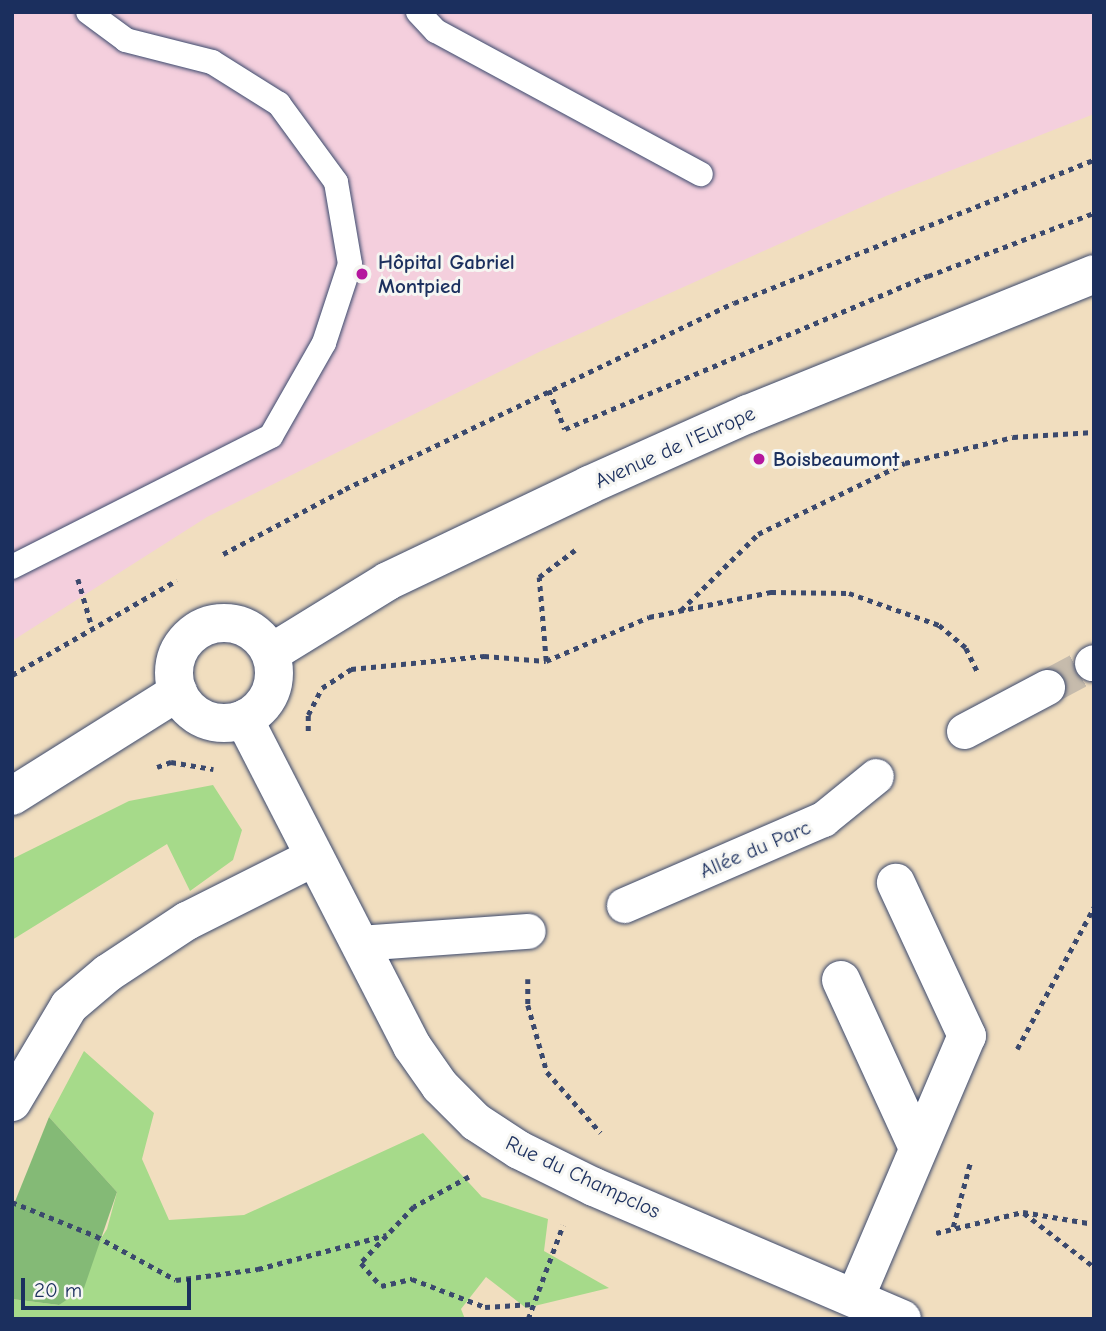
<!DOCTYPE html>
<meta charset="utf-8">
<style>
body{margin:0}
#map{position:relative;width:1106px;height:1331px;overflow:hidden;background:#f1debf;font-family:"Comic Neue",sans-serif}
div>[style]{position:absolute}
.built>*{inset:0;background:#f4cfdd}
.green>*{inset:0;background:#a6da8a}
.forest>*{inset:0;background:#84ba76}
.pedestrian-tunnel>*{height:35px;margin-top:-17.5px;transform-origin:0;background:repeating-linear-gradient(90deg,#c6bbac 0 35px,transparent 0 53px)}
.path>*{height:4.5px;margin-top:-2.25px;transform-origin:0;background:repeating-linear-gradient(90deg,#3b496d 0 5px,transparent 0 10px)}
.roads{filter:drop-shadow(0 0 2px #3b496d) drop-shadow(0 0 2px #3b496d)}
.service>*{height:24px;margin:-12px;padding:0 12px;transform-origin:12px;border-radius:12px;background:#fff}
.pedestrian>*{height:35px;margin:-17.5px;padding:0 17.5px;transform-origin:17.5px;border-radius:17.5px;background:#fff}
.minor>*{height:38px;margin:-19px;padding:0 19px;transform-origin:19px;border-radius:19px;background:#fff}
.secondary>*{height:38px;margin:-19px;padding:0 19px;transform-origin:19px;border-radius:19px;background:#fff}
.secondary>.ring{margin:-19px;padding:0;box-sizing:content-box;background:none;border:38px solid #fff;border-radius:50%}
.dots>*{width:19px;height:19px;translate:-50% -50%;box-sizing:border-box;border:4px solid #f6f6f2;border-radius:50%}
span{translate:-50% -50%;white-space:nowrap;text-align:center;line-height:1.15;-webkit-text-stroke:6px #f6f6f2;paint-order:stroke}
.poi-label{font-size:21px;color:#1b2f5e;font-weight:700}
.left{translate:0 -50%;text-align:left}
.street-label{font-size:21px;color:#1b2f5e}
.frame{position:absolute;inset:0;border:14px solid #1b2f5e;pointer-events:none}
.scale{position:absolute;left:21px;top:1278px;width:170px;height:32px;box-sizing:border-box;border:4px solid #1b2f5e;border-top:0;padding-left:9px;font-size:21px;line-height:24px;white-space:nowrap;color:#1b2f5e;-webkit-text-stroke:5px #f6f6f2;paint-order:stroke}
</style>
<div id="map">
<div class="built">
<i style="clip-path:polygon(12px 12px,1094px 12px,1094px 114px,886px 196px,539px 352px,207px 517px,12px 641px)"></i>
</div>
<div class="green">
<i style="clip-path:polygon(213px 785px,242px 830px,233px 860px,190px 891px,167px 844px,12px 940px,12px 859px,129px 801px)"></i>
<i style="clip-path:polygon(84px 1051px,154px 1113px,142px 1159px,169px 1220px,244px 1215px,423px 1133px,482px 1197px,548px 1219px,544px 1251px,609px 1288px,526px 1308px,486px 1277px,461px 1309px,465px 1319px,12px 1319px,12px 1299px,59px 1305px,107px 1229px,117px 1192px,49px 1117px)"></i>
</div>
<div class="forest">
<i style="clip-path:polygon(49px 1117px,117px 1192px,84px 1288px,59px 1305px,12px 1299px,12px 1209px)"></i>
</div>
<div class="pedestrian-tunnel">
<i style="left:1047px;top:687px;width:51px;rotate:-28.1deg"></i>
</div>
<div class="path">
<i style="left:549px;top:390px;width:42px;rotate:67.7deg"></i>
<i style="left:565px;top:429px;width:394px;rotate:-22.9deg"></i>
<i style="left:928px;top:276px;width:178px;rotate:-20.8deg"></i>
<i style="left:223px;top:554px;width:138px;rotate:-28deg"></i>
<i style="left:345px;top:489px;width:431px;rotate:-25.6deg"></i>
<i style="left:734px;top:303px;width:387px;rotate:-21.7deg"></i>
<i style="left:78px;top:579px;width:50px;rotate:73.7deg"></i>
<i style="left:681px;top:610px;width:108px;rotate:-44.6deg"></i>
<i style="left:758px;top:534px;width:163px;rotate:-25.8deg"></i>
<i style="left:905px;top:463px;width:111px;rotate:-13.5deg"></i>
<i style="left:1013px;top:437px;width:81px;rotate:-3.5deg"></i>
<i style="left:546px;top:661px;width:84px;rotate:-94.8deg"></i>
<i style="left:539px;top:577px;width:45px;rotate:-36.9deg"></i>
<i style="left:12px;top:675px;width:190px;rotate:-29.9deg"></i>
<i style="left:308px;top:731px;width:16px;rotate:-90deg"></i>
<i style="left:308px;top:715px;width:30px;rotate:-63deg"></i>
<i style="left:322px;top:688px;width:35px;rotate:-33deg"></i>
<i style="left:351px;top:669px;width:134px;rotate:-5.6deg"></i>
<i style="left:484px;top:656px;width:62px;rotate:4.6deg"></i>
<i style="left:546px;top:661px;width:112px;rotate:-23.1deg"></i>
<i style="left:649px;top:617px;width:125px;rotate:-11.6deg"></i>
<i style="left:771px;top:592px;width:78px;rotate:0.7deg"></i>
<i style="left:849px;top:593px;width:96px;rotate:19.6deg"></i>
<i style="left:939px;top:625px;width:35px;rotate:40deg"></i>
<i style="left:966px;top:648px;width:25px;rotate:64deg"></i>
<i style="left:157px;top:767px;width:15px;rotate:-20deg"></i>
<i style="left:171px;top:762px;width:43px;rotate:9.5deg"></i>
<i style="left:528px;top:979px;width:26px;rotate:90deg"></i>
<i style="left:528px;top:1005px;width:70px;rotate:74.2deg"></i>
<i style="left:547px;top:1072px;width:81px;rotate:48.5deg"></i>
<i style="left:1017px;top:1049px;width:162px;rotate:-61.5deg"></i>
<i style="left:469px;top:1177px;width:63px;rotate:151.4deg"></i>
<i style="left:414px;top:1207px;width:77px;rotate:133.4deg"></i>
<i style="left:361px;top:1263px;width:30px;rotate:49deg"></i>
<i style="left:381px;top:1286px;width:32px;rotate:-13deg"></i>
<i style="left:412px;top:1279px;width:78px;rotate:21deg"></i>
<i style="left:485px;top:1307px;width:48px;rotate:-3.6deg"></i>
<i style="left:12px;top:1202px;width:91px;rotate:22deg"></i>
<i style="left:96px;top:1236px;width:91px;rotate:28.8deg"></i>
<i style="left:176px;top:1280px;width:83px;rotate:-7.6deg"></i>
<i style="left:258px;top:1269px;width:133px;rotate:-14.8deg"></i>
<i style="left:1024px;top:1213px;width:88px;rotate:37.6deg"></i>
<i style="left:953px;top:1227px;width:66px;rotate:-75.1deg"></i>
<i style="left:936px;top:1233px;width:89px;rotate:-13.6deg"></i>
<i style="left:1023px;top:1212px;width:72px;rotate:9.6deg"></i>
<i style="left:528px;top:1319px;width:100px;rotate:-69.6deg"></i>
</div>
<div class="roads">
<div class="service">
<i style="left:418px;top:12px;width:26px;rotate:47deg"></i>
<i style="left:436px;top:31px;width:301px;rotate:28.4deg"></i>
<i style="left:12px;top:567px;width:290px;rotate:-26.8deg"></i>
<i style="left:271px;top:436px;width:107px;rotate:-60.3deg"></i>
<i style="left:324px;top:343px;width:83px;rotate:-71.8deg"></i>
<i style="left:350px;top:264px;width:83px;rotate:-99.7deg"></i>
<i style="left:336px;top:182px;width:97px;rotate:-126.2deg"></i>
<i style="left:279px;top:104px;width:79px;rotate:-147.9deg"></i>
<i style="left:212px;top:62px;width:89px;rotate:-165.7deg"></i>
<i style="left:126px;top:40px;width:47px;rotate:-143.6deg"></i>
</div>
<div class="pedestrian">
<i style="left:1092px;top:663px;width:2px;rotate:-27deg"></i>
<i style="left:964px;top:731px;width:94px;rotate:-27.9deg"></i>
<i style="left:624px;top:905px;width:217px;rotate:-23.4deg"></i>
<i style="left:823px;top:819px;width:68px;rotate:-39.1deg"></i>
<i style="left:359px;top:943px;width:169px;rotate:-4.1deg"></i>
</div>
<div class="minor">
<i style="left:244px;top:719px;width:368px;rotate:62.8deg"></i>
<i style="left:412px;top:1046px;width:49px;rotate:55deg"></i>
<i style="left:440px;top:1086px;width:51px;rotate:45deg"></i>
<i style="left:476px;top:1122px;width:51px;rotate:33.1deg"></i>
<i style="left:519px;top:1150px;width:84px;rotate:26.3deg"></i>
<i style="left:594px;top:1187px;width:335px;rotate:23.2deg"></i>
<i style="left:841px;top:980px;width:185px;rotate:65.4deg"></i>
<i style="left:12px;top:1102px;width:112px;rotate:-59.3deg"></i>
<i style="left:69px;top:1006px;width:51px;rotate:-40.2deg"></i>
<i style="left:108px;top:973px;width:95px;rotate:-33.4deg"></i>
<i style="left:187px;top:921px;width:142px;rotate:-26.7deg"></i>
<i style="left:855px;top:1298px;width:285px;rotate:-66.9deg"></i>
<i style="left:967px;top:1036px;width:169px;rotate:-114.9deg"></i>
</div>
<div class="secondary">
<i class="ring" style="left:174px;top:623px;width:62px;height:62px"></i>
<i style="left:271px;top:653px;width:137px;rotate:-31.6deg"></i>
<i style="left:388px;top:581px;width:223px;rotate:-25.5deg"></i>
<i style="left:589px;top:485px;width:174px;rotate:-24.1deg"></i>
<i style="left:748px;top:414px;width:373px;rotate:-22deg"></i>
<i style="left:12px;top:796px;width:196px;rotate:-32.1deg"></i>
</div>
</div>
<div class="dots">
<i style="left:362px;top:274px;background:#b5179e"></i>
<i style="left:759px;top:459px;background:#b5179e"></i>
</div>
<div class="poi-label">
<span class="left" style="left:378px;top:274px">Hôpital Gabriel<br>Montpied</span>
<span class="left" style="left:773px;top:459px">Boisbeaumont</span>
</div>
<div class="street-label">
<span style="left:675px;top:447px;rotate:-24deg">Avenue de l'Europe</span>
<span style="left:755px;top:849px;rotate:-23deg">Allée du Parc</span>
<span style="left:583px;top:1177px;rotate:25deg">Rue du Champclos</span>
</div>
<div class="frame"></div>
<div class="scale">20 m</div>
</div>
